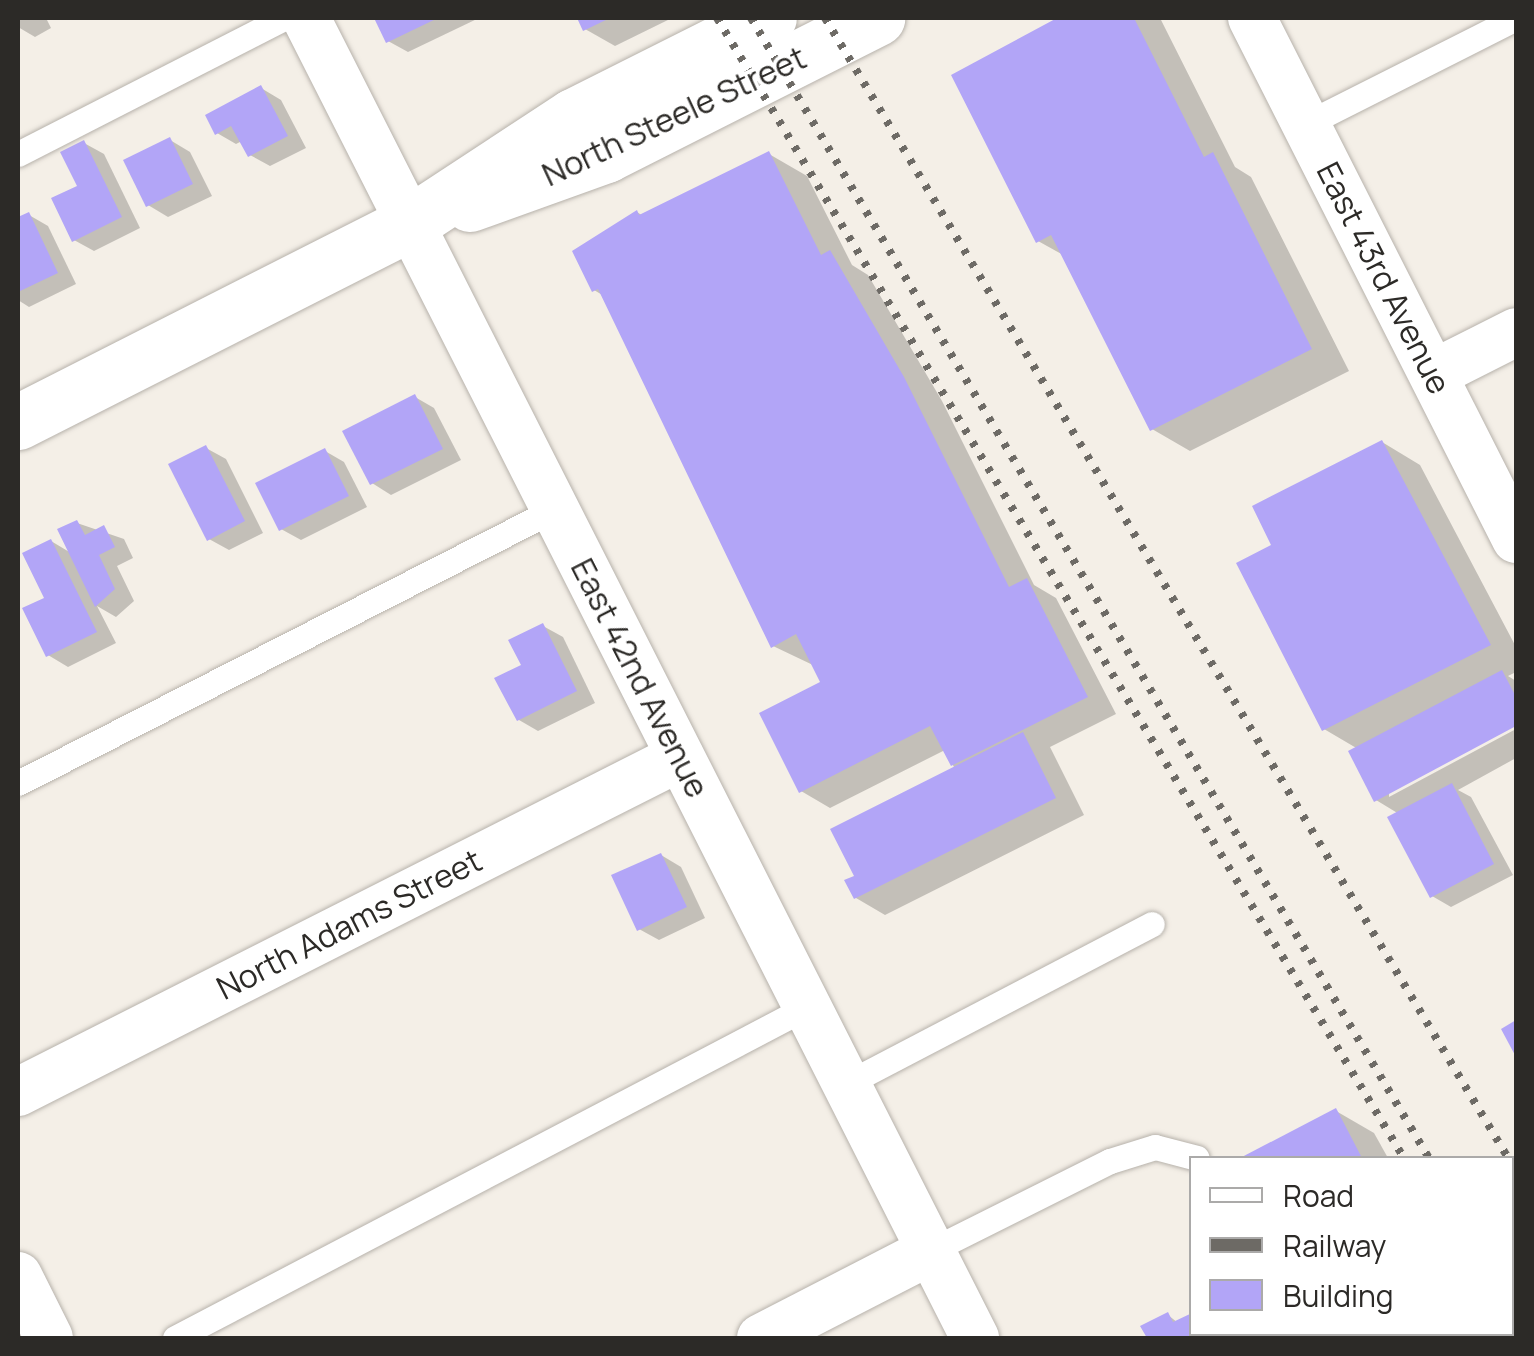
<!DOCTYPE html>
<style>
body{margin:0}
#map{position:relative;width:1534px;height:1356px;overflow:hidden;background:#f4efe7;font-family:Manrope,sans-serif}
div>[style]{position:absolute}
.shadow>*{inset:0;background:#0003}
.building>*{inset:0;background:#b2a5f7}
.roads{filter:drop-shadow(0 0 2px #b7b2ab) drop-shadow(0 0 2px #b7b2ab)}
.service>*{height:25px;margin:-12.5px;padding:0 12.5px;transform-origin:12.5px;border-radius:12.5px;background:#fff}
.minor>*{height:48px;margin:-24px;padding:0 24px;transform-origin:24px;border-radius:24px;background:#fff}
.tertiary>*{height:55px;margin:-27.5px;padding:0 27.5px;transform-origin:27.5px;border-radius:27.5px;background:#fff}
.rail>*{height:8px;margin-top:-4px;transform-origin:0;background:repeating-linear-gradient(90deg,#6d6a65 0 5px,transparent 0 15px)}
span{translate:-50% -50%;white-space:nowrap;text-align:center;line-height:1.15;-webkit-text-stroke:8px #fff;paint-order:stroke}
.street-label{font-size:32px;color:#2c2a27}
.frame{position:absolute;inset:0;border:20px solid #2c2a27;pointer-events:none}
.legend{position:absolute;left:1189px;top:1156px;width:325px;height:180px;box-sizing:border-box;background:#fff;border:2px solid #abaaa9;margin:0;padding:12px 18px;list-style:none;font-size:30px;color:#2c2a27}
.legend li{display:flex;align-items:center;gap:20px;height:50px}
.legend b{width:50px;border:2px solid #abaaa9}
</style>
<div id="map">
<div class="shadow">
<i style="clip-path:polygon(18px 18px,46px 18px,51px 28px,35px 37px,18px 27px)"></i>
<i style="clip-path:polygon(377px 18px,479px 18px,408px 52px,388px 41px)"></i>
<i style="clip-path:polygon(580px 18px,672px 18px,615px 46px,585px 29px)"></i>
<i style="clip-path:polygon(1072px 18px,1160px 18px,1235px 167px,1251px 177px,1349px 371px,1190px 451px,1152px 429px,1065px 256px,1038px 241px,955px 76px)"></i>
<i style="clip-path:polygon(261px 88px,281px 100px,306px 148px,270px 166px,250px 155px,242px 141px,236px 144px,217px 133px)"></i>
<i style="clip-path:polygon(170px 140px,190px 152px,212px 196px,168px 217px,148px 205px)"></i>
<i style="clip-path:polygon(84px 143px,104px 154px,140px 228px,94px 251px,74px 240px)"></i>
<i style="clip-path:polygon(769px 154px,807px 176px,852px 265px,868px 275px,942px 401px,1034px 585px,1056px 598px,1116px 714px,1050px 747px,1084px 815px,885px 915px,856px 898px,857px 877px,955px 769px,945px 750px,830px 808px,801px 791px,826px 682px,815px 666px,773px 646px,604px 296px,594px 290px,637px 212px,643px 216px)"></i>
<i style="clip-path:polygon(29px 215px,48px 226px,76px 284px,29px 307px,18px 300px,18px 220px)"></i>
<i style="clip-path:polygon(415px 397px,434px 408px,461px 460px,391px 495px,372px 483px)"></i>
<i style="clip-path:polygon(1382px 442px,1420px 465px,1516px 647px,1516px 672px,1508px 676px,1516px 681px,1516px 723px,1389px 792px,1389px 797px,1516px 729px,1516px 758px,1458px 790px,1471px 797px,1513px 875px,1451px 907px,1432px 896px,1399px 814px,1376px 800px,1358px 749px,1324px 729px,1275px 546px)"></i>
<i style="clip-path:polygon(206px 448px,226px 459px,263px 533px,229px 550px,209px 539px)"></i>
<i style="clip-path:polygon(325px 451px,344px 462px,367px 507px,301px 540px,281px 529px)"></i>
<i style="clip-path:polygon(77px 523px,124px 539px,133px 558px,117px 566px,134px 601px,116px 617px,97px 606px,116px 643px,68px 667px,48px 655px,47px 599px,51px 541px,71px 553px)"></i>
<i style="clip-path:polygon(543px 626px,563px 637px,595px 703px,538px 731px,519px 720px,524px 666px)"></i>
<i style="clip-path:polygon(661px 855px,681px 867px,705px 918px,659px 940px,639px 929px)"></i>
<i style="clip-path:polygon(1336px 1111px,1374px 1133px,1388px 1158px,1245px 1158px)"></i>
<i style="clip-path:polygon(1168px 1315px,1192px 1334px,1288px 1338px,1149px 1338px,1144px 1327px)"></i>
<i style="clip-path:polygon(1330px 1334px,1431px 1334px,1421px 1338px)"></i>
</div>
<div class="building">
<i style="clip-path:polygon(374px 18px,438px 18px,386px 43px)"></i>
<i style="clip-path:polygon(577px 18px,610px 18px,583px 31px)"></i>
<i style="clip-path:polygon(1057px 18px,1134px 18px,1204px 157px,1213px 152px,1312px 349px,1150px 431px,1051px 235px,1036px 243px,951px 75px)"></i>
<i style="clip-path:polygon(261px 85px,288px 136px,248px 157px,231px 126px,215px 135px,205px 115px)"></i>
<i style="clip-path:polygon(170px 137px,193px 184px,146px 207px,123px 160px)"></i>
<i style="clip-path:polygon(84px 140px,122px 217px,72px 242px,51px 198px,77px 186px,60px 152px)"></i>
<i style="clip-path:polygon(769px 151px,821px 255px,830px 250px,904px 377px,1009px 587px,1027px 578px,1088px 697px,951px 766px,930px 726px,799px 793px,759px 713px,820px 682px,796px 634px,771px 648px,598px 289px,592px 292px,572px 251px,637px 210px,639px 215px)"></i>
<i style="clip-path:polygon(29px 212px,58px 273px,18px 292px,18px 217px)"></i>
<i style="clip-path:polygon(415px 394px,443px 449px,370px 485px,342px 431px)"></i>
<i style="clip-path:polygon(1382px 440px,1491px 645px,1322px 731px,1236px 563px,1271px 545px,1252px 506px)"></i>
<i style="clip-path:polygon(206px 445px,245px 521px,207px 541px,168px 464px)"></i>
<i style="clip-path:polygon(325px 448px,349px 496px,279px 531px,255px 483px)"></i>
<i style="clip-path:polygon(77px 520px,85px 535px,104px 525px,115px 547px,99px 555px,115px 589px,95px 607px,57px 529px)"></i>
<i style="clip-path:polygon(51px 539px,97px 632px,46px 657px,22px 608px,44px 598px,22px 553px)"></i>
<i style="clip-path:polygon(543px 623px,577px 691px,517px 721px,494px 678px,521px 665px,508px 640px)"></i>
<i style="clip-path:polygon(1502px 670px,1516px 697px,1516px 726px,1374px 802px,1348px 751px)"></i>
<i style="clip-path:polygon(1023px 732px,1056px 798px,854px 899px,844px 880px,854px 876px,830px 829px)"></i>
<i style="clip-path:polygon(1452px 783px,1494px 864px,1430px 898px,1387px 817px)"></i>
<i style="clip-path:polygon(661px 853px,687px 907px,637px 931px,611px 875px)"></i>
<i style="clip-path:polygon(1516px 1020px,1516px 1057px,1501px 1029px)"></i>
<i style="clip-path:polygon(1336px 1108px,1362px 1158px,1240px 1158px)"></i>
<i style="clip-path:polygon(1168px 1312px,1173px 1322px,1192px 1313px,1192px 1334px,1268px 1338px,1147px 1338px,1140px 1326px)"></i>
<i style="clip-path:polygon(1327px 1334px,1352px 1334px,1343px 1338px)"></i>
</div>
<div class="roads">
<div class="service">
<i style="left:1306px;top:124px;width:235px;rotate:-26.8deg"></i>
<i style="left:18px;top:154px;width:299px;rotate:-27.1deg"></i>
<i style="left:18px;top:783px;width:603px;rotate:-27.03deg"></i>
<i style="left:846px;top:1084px;width:345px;rotate:-27.6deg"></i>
<i style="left:930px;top:1251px;width:201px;rotate:-26.6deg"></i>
<i style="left:1110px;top:1161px;width:47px;rotate:-17.3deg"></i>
<i style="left:1155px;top:1147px;width:43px;rotate:14.7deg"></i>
<i style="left:1305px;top:1334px;width:5px;rotate:53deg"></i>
<i style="left:175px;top:1338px;width:713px;rotate:-27.64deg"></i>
</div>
<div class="minor">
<i style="left:306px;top:18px;width:1480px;rotate:63.12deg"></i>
<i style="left:1252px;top:18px;width:584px;rotate:63.13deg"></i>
<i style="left:1433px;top:374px;width:93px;rotate:-26.8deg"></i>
<i style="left:18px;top:1092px;width:742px;rotate:-26.84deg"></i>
<i style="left:18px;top:1276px;width:69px;rotate:63.4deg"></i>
<i style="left:761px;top:1338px;width:190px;rotate:-27.2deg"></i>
</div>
<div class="tertiary">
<i style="left:470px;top:204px;width:145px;rotate:-19.8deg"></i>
<i style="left:606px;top:155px;width:304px;rotate:-26.8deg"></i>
<i style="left:18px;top:422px;width:440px;rotate:-26.9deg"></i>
<i style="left:410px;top:223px;width:195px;rotate:-33.3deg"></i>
<i style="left:573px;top:116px;width:219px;rotate:-26.6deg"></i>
</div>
</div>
<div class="rail">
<i style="left:717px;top:18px;width:1331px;rotate:58.93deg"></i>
<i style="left:751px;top:18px;width:1326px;rotate:59.26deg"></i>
<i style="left:825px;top:18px;width:1329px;rotate:59.07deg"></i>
<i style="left:1512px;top:1297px;width:10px;rotate:66deg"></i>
<i style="left:1508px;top:1334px;width:5px;rotate:53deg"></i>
</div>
<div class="street-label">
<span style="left:674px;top:116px;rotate:-25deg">North Steele Street</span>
<span style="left:1384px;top:278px;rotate:63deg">East 43rd Avenue</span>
<span style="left:640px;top:678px;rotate:63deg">East 42nd Avenue</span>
<span style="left:349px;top:924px;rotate:-27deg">North Adams Street</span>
</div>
<div class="frame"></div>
<ul class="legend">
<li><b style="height:12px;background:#fff"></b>Road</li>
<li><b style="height:12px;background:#6d6a65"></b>Railway</li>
<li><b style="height:28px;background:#b2a5f7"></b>Building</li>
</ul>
</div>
